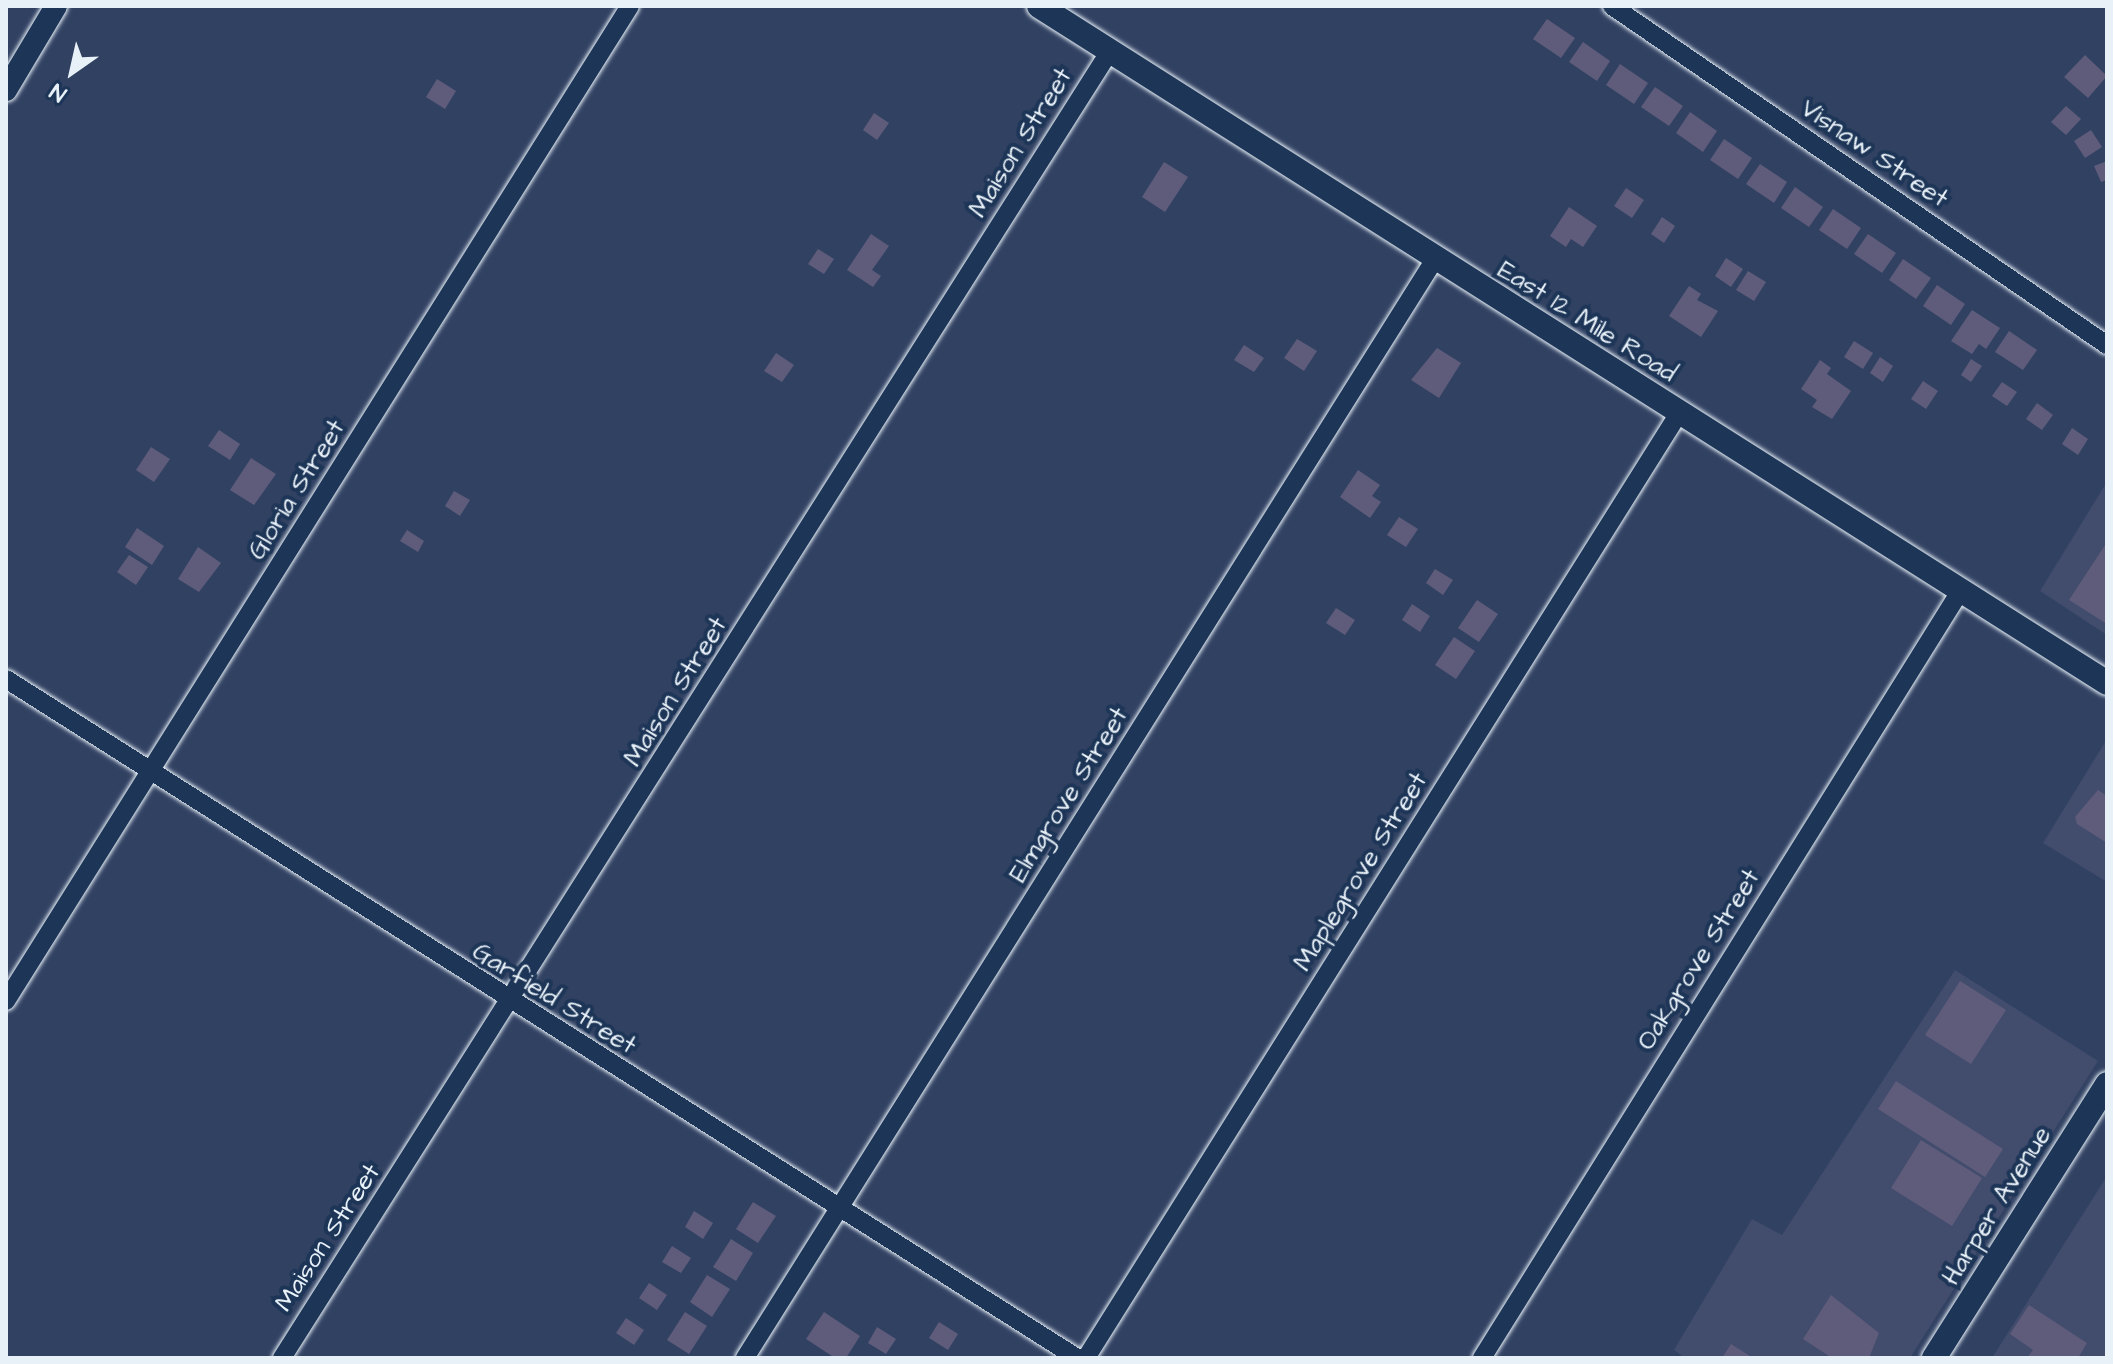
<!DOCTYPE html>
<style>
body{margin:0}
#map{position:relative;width:2113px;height:1364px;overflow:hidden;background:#314162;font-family:"Architects Daughter",sans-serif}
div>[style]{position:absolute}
.built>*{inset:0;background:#424c6d}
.building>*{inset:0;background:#5f5c7b}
.roads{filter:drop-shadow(0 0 2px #e8f1f8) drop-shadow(0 0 2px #e8f1f8)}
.minor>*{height:18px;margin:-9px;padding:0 9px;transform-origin:9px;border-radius:9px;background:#1d3557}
.tertiary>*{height:22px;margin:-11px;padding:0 11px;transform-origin:11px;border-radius:11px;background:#1d3557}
.secondary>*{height:24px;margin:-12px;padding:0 12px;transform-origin:12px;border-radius:12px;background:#1d3557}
span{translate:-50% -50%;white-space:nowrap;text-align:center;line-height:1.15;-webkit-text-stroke:8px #1d3557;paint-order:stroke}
.street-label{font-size:26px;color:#e8f1f8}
.frame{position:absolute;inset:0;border:8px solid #e8f1f8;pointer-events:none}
.north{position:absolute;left:32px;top:32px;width:80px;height:80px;-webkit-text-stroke:6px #1d3557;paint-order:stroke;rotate:214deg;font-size:22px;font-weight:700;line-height:32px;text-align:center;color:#e8f1f8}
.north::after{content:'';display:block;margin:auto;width:28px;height:36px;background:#e8f1f8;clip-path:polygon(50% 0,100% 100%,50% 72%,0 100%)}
</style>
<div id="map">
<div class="built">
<i style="clip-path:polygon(2105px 485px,2107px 486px,2107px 635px,2040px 591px)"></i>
<i style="clip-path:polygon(2107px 739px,2107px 882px,2043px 843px)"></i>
<i style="clip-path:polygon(1955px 970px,2098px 1061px,1910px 1358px,1685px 1358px,1674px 1350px,1752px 1219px,1782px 1235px)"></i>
<i style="clip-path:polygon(2107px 1176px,2107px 1358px,1992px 1358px)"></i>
</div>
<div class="building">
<i style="clip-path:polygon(1547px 19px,1575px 38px,1561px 58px,1533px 39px)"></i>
<i style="clip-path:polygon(1583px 42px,1610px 61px,1597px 81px,1569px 62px)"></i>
<i style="clip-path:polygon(2085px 55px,2107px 76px,2088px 98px,2064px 77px)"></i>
<i style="clip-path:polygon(1620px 64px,1648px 83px,1634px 104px,1606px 85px)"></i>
<i style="clip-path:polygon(437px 79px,456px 91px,445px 109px,426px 97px)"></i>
<i style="clip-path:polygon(1655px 87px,1683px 106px,1669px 126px,1641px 107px)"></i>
<i style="clip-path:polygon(2066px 106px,2081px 119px,2066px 135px,2051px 122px)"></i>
<i style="clip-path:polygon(1690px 112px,1717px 131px,1703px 152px,1676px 133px)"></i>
<i style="clip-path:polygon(874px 113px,889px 123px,877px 140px,863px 130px)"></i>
<i style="clip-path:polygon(2091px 130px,2102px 147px,2085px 158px,2074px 141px)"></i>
<i style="clip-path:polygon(1724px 139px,1752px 158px,1738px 179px,1710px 160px)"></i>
<i style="clip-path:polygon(2107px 161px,2107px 180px,2101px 182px,2094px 166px)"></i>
<i style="clip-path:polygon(1164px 162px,1188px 177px,1165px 212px,1142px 197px)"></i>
<i style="clip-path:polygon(1760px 164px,1787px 182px,1774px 203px,1746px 184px)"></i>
<i style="clip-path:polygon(1795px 187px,1823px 207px,1809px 227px,1781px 208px)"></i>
<i style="clip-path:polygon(1626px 188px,1644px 200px,1632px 218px,1614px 206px)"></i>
<i style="clip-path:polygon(1569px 207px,1597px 226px,1583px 247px,1571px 239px,1566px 247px,1550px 236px)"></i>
<i style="clip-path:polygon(1833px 209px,1861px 228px,1847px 249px,1819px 230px)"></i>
<i style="clip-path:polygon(1662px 217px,1675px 226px,1664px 243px,1651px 234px)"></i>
<i style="clip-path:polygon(871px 234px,889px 246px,872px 270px,881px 276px,873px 287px,847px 270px)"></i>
<i style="clip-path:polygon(1868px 234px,1896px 253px,1882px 273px,1854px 254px)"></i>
<i style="clip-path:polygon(818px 249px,834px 259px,824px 274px,808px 264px)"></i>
<i style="clip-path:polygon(1726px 258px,1743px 269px,1731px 287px,1715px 276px)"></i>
<i style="clip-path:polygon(1903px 259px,1931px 278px,1916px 299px,1889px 280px)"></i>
<i style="clip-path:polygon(1748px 271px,1766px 282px,1754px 301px,1736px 290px)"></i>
<i style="clip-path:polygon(1937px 285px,1965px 304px,1951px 325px,1923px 306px)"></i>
<i style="clip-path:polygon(1689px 286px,1701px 294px,1697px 300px,1718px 311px,1701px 337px,1669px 316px)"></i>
<i style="clip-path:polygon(1972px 310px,2000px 328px,1986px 349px,1979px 344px,1972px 354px,1951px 341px)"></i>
<i style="clip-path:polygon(2009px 331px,2037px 350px,2023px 370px,1995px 352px)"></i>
<i style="clip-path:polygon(1297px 339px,1317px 351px,1304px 371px,1284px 358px)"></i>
<i style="clip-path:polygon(1854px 341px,1873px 353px,1863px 369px,1844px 357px)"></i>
<i style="clip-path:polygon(1244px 345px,1264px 358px,1254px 372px,1234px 360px)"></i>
<i style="clip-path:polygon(1437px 348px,1461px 363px,1439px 398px,1411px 380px)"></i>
<i style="clip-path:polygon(776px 353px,794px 365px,782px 382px,764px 371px)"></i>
<i style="clip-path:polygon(1880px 357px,1893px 366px,1883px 382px,1870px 373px)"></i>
<i style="clip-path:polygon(1971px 359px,1982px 366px,1971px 382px,1961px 375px)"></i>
<i style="clip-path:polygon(1820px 360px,1831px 368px,1827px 374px,1851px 391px,1832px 419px,1812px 407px,1817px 400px,1801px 389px)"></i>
<i style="clip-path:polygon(1923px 381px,1938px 391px,1926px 409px,1911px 399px)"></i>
<i style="clip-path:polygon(2002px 382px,2017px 392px,2007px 406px,1992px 396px)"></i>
<i style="clip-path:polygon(2037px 403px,2053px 415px,2042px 430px,2026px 419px)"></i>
<i style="clip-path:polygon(2072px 428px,2088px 439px,2078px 455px,2062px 444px)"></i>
<i style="clip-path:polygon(219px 430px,240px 444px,230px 460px,208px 446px)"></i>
<i style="clip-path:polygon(151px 447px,170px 459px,154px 482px,136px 470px)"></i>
<i style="clip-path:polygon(251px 458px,276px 474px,254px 505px,230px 490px)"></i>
<i style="clip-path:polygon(1358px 470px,1380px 485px,1372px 496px,1381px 502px,1370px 518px,1340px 497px)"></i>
<i style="clip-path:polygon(454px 491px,470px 500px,460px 516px,445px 506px)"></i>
<i style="clip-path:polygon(1399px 517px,1418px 529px,1406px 547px,1387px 535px)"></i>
<i style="clip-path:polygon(137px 528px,164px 546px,152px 565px,125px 547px)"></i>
<i style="clip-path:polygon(407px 530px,424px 541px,418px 552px,400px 541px)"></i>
<i style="clip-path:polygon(2107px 542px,2107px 624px,2069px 600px)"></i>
<i style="clip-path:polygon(198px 547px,221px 563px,199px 592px,178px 579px)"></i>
<i style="clip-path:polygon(129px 555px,148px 567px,136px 585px,117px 572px)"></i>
<i style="clip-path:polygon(1435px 569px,1453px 580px,1443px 595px,1426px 583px)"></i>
<i style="clip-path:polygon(1477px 600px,1498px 614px,1479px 642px,1458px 628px)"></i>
<i style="clip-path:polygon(1412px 604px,1430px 616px,1420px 632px,1402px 620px)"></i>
<i style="clip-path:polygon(1336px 608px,1355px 620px,1345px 635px,1326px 623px)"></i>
<i style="clip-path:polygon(1454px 637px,1475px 651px,1456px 679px,1435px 665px)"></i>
<i style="clip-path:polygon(2098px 790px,2107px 796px,2107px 843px,2077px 824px,2075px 817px)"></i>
<i style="clip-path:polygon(1960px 981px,2006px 1010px,1971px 1064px,1925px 1035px)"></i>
<i style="clip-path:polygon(1896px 1081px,2003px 1149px,1985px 1177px,1878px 1109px)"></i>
<i style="clip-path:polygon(1921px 1140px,1982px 1178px,1952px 1226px,1891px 1188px)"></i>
<i style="clip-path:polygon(753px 1202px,776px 1216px,758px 1243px,736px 1229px)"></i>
<i style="clip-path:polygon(694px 1211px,713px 1223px,703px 1239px,685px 1227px)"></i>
<i style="clip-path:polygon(731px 1239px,753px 1253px,736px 1281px,713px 1267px)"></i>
<i style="clip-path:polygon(672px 1246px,691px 1258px,681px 1273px,662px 1262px)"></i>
<i style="clip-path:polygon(707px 1275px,730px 1289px,712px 1317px,690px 1302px)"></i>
<i style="clip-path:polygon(649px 1283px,667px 1295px,657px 1310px,639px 1298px)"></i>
<i style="clip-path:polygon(1831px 1295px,1879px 1333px,1869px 1358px,1832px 1358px,1803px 1339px)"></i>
<i style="clip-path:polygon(2029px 1305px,2087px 1343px,2078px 1358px,2027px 1358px,2033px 1350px,2010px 1334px)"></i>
<i style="clip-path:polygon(685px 1312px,707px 1326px,689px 1354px,667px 1340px)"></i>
<i style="clip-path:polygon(824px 1312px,860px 1336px,846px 1358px,835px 1358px,806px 1339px)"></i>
<i style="clip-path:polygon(626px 1318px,644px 1330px,634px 1345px,616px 1333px)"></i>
<i style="clip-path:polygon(939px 1322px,958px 1334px,948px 1350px,929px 1338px)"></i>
<i style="clip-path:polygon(877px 1327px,896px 1339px,886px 1354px,868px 1343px)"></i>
<i style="clip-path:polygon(1731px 1344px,1753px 1358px,1722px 1358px)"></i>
</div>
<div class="roads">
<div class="minor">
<i style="left:1612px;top:6px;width:600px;rotate:34.41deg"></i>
<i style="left:6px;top:679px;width:1268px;rotate:32.37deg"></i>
<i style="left:6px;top:1001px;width:1174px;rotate:-57.91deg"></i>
<i style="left:282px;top:1358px;width:1547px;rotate:-57.65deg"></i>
<i style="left:745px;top:1358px;width:1298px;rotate:-57.88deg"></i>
<i style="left:1086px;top:1358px;width:1116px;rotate:-57.89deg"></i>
<i style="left:1482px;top:1358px;width:905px;rotate:-58.05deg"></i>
</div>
<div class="tertiary">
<i style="left:6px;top:90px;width:98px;rotate:-59.2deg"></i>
</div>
<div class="secondary">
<i style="left:1039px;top:6px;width:1264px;rotate:32.37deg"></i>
<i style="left:1934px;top:1358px;width:324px;rotate:-57.7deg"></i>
</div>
</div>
<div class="street-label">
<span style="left:1021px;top:143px;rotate:-58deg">Maison Street</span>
<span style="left:1874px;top:154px;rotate:34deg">Visnaw Street</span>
<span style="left:1587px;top:322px;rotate:32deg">East 12 Mile Road</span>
<span style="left:297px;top:490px;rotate:-58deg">Gloria Street</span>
<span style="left:676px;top:692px;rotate:-58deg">Maison Street</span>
<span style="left:1069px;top:795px;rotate:-58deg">Elmgrove Street</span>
<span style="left:1361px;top:872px;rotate:-58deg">Maplegrove Street</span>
<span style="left:1699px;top:960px;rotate:-58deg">Oakgrove Street</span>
<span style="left:554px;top:999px;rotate:32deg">Garfield Street</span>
<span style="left:1997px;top:1206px;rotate:-58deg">Harper Avenue</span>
<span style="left:328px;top:1238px;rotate:-57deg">Maison Street</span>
</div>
<div class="frame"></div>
<div class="north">N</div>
</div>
